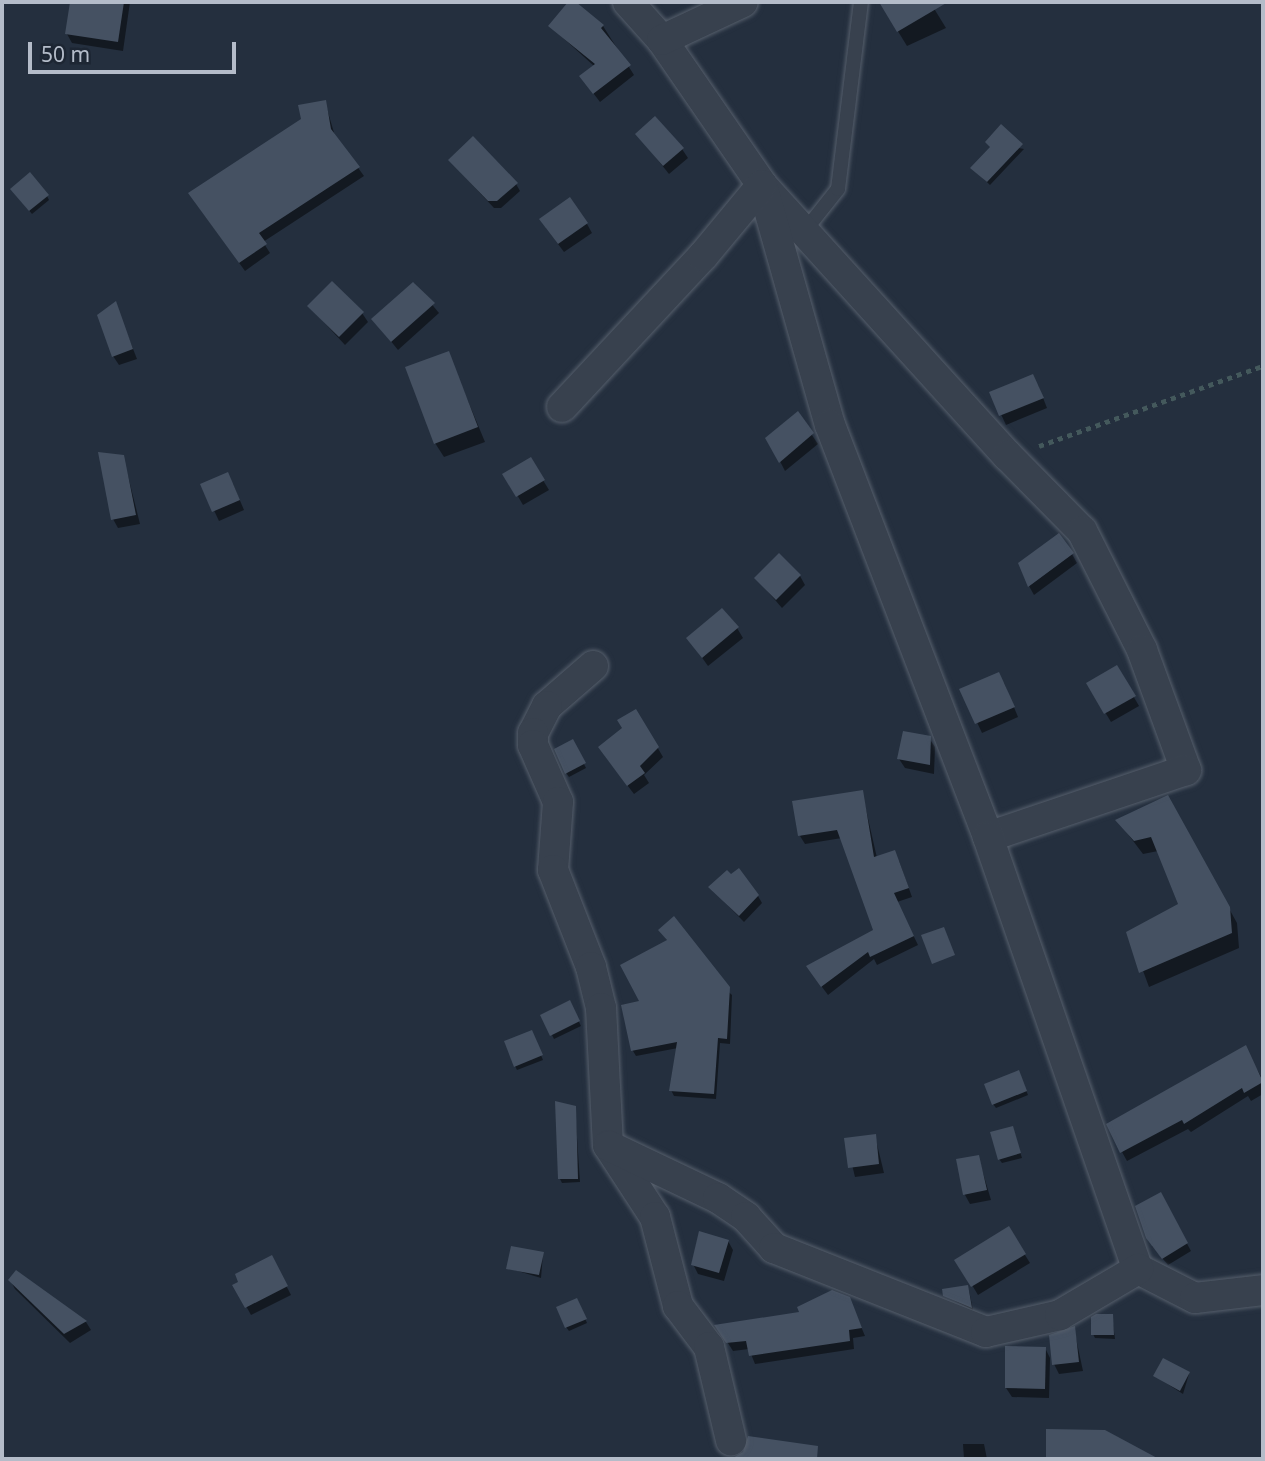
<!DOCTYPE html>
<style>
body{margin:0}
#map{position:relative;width:1265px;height:1461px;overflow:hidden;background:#242f3e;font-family:"Noto Sans",sans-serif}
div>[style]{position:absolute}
.shadow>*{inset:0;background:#0007}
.building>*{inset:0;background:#455162}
.path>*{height:4.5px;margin-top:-2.25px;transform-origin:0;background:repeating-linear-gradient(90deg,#44595c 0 5px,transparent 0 10px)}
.roads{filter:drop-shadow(0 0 2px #565f6c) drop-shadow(0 0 2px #565f6c)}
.service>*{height:14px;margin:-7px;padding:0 7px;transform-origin:7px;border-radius:7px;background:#38414e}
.minor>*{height:30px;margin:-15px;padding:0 15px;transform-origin:15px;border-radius:15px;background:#38414e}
span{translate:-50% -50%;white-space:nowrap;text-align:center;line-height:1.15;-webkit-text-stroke:5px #1d2633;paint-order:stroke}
.frame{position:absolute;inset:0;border:4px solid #b4bcc9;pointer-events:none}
.scale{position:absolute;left:28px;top:42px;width:208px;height:32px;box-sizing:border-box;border:4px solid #b4bcc9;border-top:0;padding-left:9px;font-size:21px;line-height:24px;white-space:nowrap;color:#b4bcc9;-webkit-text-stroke:5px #1d2633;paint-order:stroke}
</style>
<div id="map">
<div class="shadow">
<i style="clip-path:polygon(71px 2px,130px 2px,123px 51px,72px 43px,67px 34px)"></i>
<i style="clip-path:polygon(570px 2px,603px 26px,634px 75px,600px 102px,581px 77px,594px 66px,550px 26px)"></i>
<i style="clip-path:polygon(880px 2px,930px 2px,946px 28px,907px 46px)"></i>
<i style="clip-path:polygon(325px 102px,335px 136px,364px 176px,263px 242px,270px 253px,245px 271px,195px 202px)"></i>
<i style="clip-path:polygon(637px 134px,682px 149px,688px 158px,669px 174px)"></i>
<i style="clip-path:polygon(987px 142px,1024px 149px,990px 185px,972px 168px,991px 148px)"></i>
<i style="clip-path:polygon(450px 161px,516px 184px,520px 191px,501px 208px,494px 208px)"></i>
<i style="clip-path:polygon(15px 193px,47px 196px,49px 200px,32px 214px)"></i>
<i style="clip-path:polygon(587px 224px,592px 233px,564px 252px,546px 228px)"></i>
<i style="clip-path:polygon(414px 283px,439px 313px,398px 350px,373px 319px)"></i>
<i style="clip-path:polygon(115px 303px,137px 359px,119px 365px,113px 356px)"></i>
<i style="clip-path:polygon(309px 306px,362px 313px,368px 322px,345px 345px)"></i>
<i style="clip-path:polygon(448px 353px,485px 442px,444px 457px,435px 443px)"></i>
<i style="clip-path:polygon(1038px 385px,1047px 408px,1006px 425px,991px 393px)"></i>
<i style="clip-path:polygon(797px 413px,818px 444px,785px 471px,768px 438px)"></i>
<i style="clip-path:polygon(123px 456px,140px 524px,118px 528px,113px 519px)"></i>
<i style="clip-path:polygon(530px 459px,549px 490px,523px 505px,505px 474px)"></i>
<i style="clip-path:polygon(233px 484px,244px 510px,219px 521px,202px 485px)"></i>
<i style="clip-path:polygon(1072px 554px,1077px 563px,1034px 595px,1029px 586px)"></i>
<i style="clip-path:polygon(800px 576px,805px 585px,782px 608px,756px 578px)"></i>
<i style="clip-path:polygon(737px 628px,743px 638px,708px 666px,688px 638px)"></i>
<i style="clip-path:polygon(1117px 668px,1139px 706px,1111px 722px,1088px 684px)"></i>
<i style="clip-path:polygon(1004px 683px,1018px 717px,982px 733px,962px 690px)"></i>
<i style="clip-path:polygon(636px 711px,663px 757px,644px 775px,649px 783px,634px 794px,605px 756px)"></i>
<i style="clip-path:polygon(929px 738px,935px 747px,934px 774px,905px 768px,899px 759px)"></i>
<i style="clip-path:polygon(572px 741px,586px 768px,569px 777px,566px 773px)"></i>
<i style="clip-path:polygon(862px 792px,877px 858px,899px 861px,912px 897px,897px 902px,918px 945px,877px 965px,874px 959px,828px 995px,813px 975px,875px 931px,842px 838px,805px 844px,800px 836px)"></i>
<i style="clip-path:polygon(1168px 798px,1237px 923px,1239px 948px,1149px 987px,1129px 933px,1181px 905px,1158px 851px,1143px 854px,1118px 821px)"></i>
<i style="clip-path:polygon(710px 887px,758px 896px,762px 903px,744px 922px)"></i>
<i style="clip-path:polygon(660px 931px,732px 995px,730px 1044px,720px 1043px,716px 1099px,674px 1096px,671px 1090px,678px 1048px,636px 1056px,633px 1051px,623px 1006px,642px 1002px,668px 941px)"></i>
<i style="clip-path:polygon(569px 1002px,581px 1026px,554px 1039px,542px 1015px)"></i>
<i style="clip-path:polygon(533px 1036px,543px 1060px,517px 1070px,515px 1066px)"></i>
<i style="clip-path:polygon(1245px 1048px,1263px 1080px,1263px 1094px,1251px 1101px,1248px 1096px,1191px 1132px,1188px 1129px,1127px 1161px,1122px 1152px)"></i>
<i style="clip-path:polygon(1020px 1076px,1028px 1095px,996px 1108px,993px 1104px)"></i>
<i style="clip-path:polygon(575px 1108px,580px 1182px,562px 1183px,560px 1179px)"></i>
<i style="clip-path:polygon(1014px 1132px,1022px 1158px,1002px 1163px,999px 1159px)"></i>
<i style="clip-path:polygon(875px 1136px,884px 1173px,855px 1177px,846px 1140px)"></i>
<i style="clip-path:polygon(978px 1156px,991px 1200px,970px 1204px,965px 1195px)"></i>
<i style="clip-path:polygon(1160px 1194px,1191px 1251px,1168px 1265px,1152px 1246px)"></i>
<i style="clip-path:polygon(1008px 1228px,1030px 1263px,978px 1295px,957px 1260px)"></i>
<i style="clip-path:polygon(728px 1241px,733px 1250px,724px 1281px,698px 1274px,693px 1264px)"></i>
<i style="clip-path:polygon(543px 1254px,541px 1278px,508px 1268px)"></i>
<i style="clip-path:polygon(272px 1258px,291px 1295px,251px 1315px,235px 1286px)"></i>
<i style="clip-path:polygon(16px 1272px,86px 1322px,91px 1330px,70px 1343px,15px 1289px,10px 1280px)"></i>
<i style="clip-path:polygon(967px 1287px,969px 1291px,973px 1310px,945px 1296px)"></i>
<i style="clip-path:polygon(849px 1298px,865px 1336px,853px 1338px,854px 1349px,755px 1364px,749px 1349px,733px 1351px,717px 1326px,801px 1314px)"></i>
<i style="clip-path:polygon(579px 1304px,587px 1323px,569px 1331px,566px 1327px)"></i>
<i style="clip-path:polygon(1112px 1316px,1115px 1339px,1095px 1338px,1093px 1334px)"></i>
<i style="clip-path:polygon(1074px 1329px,1083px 1371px,1059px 1374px,1054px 1364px)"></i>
<i style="clip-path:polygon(1045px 1348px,1050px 1358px,1049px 1398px,1012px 1397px,1006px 1388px)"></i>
<i style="clip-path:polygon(1189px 1374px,1183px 1394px,1155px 1376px)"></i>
<i style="clip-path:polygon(963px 1444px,984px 1444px,987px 1459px,964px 1459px)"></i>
</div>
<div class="building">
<i style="clip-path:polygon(70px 2px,124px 2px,118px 42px,65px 34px)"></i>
<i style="clip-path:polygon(568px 2px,576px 2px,604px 25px,601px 28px,631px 65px,593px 94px,579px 76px,595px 64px,548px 26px)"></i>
<i style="clip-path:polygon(879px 2px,948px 2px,897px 32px)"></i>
<i style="clip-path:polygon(326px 100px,331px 129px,360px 167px,259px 233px,267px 244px,239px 263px,188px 193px,301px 119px,298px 105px)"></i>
<i style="clip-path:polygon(655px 116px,684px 148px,663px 166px,635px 134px)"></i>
<i style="clip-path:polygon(1001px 124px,1023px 144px,987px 182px,970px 168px,990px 147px,985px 142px)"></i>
<i style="clip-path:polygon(473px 136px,518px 183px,497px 201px,488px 201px,448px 160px)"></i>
<i style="clip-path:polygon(30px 172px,49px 195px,29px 211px,10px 189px)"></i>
<i style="clip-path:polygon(570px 197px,588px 223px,558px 244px,539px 219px)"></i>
<i style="clip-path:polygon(332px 281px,364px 312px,339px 337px,307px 306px)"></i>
<i style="clip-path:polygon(413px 282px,435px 303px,391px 342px,371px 319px)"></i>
<i style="clip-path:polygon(116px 301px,133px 349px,112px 357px,97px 315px)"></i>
<i style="clip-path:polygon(449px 351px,478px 427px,434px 444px,405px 367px)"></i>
<i style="clip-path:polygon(1033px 374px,1044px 398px,999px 416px,989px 392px)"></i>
<i style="clip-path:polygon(798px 411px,814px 433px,779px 463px,765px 438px)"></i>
<i style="clip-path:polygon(98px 452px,124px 455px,136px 515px,111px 520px)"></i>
<i style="clip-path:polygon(531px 457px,545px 480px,516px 497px,502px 474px)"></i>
<i style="clip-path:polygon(228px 472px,240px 500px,212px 512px,200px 484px)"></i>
<i style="clip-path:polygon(1059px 533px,1074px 553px,1028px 587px,1018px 563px)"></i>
<i style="clip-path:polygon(779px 553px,801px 575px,776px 600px,754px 578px)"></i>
<i style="clip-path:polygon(722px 608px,739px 627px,702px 658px,686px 638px)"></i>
<i style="clip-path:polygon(1117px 665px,1136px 696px,1104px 714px,1086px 683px)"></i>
<i style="clip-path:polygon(999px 672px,1015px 707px,975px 724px,959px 689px)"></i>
<i style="clip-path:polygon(636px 709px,659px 747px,640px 766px,645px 773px,627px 786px,598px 747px,622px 728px,617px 720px)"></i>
<i style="clip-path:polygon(903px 731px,931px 736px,930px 765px,897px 759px)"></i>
<i style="clip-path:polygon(573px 739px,586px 763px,565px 774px,554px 749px)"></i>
<i style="clip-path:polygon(863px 790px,874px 857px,895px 850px,909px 888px,894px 893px,914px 936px,870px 957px,868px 952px,821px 987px,806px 966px,873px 930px,837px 830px,798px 836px,792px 801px)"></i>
<i style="clip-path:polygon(1168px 795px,1230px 907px,1232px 933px,1139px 973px,1126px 932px,1178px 904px,1151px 837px,1134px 841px,1115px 820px)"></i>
<i style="clip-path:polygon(739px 868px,759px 895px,739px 916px,708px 887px,727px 870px,731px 874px)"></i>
<i style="clip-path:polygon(674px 916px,730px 987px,727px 1039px,718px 1038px,714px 1094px,669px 1091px,677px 1042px,631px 1051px,621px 1005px,639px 1001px,620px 965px,667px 940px,658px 930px)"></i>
<i style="clip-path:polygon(944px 927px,955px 955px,932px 964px,921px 935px)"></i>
<i style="clip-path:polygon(570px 1000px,580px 1021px,550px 1036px,540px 1015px)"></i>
<i style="clip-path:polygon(532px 1030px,543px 1055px,514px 1067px,504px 1041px)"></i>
<i style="clip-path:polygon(1246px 1045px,1263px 1082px,1244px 1093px,1242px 1088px,1184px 1124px,1182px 1120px,1120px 1153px,1106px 1124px)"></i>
<i style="clip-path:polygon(1019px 1070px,1027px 1091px,992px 1105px,984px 1084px)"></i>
<i style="clip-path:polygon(555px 1101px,576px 1106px,578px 1179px,558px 1179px)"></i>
<i style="clip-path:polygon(1013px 1126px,1021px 1153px,998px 1160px,990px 1132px)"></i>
<i style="clip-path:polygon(876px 1134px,879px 1164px,848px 1168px,844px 1138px)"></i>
<i style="clip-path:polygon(979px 1155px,987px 1190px,963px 1195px,956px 1159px)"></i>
<i style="clip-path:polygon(1161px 1192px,1188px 1243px,1162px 1259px,1146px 1238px,1135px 1206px)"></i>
<i style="clip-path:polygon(1009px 1226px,1026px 1254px,971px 1287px,954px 1260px)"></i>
<i style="clip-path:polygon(699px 1231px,729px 1240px,719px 1273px,691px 1265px)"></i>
<i style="clip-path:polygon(511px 1246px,544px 1252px,539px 1275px,506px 1269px)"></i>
<i style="clip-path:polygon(272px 1255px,288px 1286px,245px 1308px,232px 1285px,238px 1282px,235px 1274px)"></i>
<i style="clip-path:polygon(16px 1270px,87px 1321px,64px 1334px,8px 1280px)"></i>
<i style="clip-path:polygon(968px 1285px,972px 1308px,943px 1296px,942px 1289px)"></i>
<i style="clip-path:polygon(832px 1290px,850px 1297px,862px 1328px,849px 1330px,850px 1341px,749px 1356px,746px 1341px,726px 1343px,714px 1325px,799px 1312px,797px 1307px)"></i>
<i style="clip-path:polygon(577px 1298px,587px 1319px,565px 1328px,556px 1307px)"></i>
<i style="clip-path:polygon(1096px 1314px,1113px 1314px,1114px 1335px,1091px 1335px,1091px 1317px)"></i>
<i style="clip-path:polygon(1075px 1326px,1079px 1362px,1052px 1365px,1049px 1335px)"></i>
<i style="clip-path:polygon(1005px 1346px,1046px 1347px,1045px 1389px,1005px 1388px)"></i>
<i style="clip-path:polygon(1163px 1358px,1190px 1372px,1180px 1391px,1153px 1376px)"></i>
<i style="clip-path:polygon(1046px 1429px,1105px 1430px,1159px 1459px,1046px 1459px)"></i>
<i style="clip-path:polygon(748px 1436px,818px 1446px,817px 1459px,731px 1459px,743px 1452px)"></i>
</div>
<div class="path">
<i style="left:1039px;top:446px;width:238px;rotate:-19.7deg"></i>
</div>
<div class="roads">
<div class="service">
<i style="left:803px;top:233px;width:56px;rotate:-51.5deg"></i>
<i style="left:838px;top:189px;width:188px;rotate:-83deg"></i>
</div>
<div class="minor">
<i style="left:628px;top:2px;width:51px;rotate:48.2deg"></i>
<i style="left:662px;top:40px;width:176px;rotate:55.4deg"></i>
<i style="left:762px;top:185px;width:366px;rotate:47.8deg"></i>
<i style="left:1008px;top:456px;width:105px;rotate:45.4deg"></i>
<i style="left:1082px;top:531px;width:133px;rotate:63.2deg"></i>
<i style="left:1142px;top:650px;width:128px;rotate:69.9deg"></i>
<i style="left:1186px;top:770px;width:209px;rotate:161.3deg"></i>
<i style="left:662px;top:40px;width:89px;rotate:-25.1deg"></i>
<i style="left:762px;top:185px;width:249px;rotate:74.2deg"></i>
<i style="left:830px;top:425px;width:441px;rotate:69deg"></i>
<i style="left:988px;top:837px;width:457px;rotate:70.9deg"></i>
<i style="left:1138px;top:1269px;width:64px;rotate:27deg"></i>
<i style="left:1195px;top:1298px;width:68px;rotate:-6.7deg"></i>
<i style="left:562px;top:407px;width:207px;rotate:-47deg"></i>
<i style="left:703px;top:256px;width:92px;rotate:-50.3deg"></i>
<i style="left:593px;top:666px;width:61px;rotate:139deg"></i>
<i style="left:547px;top:706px;width:30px;rotate:117deg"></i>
<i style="left:533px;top:733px;width:12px;rotate:90deg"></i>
<i style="left:533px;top:745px;width:62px;rotate:66.3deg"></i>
<i style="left:558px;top:802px;width:68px;rotate:94.2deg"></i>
<i style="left:553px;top:870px;width:104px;rotate:68.6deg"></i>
<i style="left:591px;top:967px;width:42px;rotate:76.3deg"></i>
<i style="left:601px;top:1008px;width:137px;rotate:87.1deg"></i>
<i style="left:608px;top:1145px;width:86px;rotate:56.9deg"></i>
<i style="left:655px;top:1217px;width:92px;rotate:75.5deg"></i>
<i style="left:678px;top:1306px;width:51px;rotate:52.9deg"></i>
<i style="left:709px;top:1347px;width:96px;rotate:76.7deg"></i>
<i style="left:609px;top:1146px;width:121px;rotate:25.5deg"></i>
<i style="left:718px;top:1198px;width:34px;rotate:34deg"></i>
<i style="left:746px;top:1217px;width:42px;rotate:47.9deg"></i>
<i style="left:774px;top:1248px;width:228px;rotate:21.6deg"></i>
<i style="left:986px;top:1332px;width:76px;rotate:-12.9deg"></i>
<i style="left:1060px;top:1315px;width:91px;rotate:-30.5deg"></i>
</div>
</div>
<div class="frame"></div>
<div class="scale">50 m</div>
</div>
